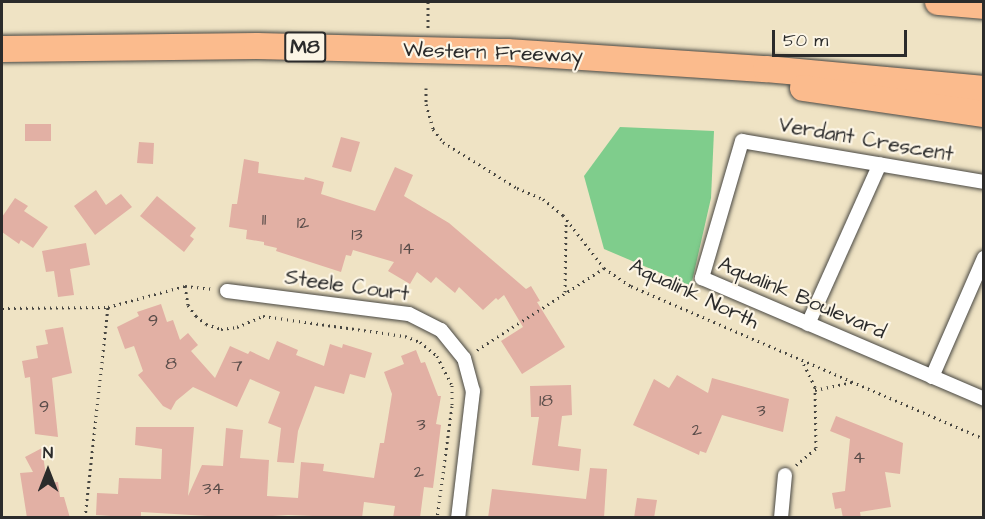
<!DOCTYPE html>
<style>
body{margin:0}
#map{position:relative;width:985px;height:519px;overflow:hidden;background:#efe3c4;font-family:"Architects Daughter",sans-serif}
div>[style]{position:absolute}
.green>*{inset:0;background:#7fcd8c}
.building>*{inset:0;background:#e2b0a4}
.path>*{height:3px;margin-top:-1.5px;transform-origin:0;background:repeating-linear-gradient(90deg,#484742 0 1.5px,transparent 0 6px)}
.roads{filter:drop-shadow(0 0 2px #484742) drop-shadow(0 0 2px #484742)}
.street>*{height:14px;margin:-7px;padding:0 7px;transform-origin:7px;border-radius:7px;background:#fff}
.highway>*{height:26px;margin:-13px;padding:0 13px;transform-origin:13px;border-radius:13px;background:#fbbb8d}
span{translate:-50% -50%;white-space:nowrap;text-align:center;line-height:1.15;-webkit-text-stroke:4.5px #fcf5e5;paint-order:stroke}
.number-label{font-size:18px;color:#594c49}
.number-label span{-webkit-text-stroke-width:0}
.shield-label span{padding:2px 4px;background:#fcf5e5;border:2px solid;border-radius:4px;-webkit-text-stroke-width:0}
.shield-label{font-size:20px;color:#2b2b2b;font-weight:700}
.street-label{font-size:21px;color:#2b2b2b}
.frame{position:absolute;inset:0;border:3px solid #2b2b2b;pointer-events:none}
.north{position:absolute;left:18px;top:441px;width:60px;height:60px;-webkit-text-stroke:4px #fcf5e5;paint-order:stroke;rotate:0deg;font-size:16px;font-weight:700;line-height:24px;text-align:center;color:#2b2b2b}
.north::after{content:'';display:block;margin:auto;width:21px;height:27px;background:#2b2b2b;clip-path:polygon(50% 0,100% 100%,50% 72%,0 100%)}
.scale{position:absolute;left:772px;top:30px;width:135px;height:27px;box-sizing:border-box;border:3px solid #2b2b2b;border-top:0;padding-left:8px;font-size:18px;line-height:21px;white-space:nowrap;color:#2b2b2b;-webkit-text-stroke:4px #fcf5e5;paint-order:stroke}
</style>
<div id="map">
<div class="green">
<i style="clip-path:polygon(620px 127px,714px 131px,711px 198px,691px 286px,604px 249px,584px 176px)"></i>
</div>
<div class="building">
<i style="clip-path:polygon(25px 124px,51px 124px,51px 141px,25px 141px)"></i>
<i style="clip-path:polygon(341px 137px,360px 142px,351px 172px,332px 167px)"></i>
<i style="clip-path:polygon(139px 142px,154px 143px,153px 164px,137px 163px)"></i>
<i style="clip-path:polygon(244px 159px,259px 162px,258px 173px,304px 180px,305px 177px,324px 182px,321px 194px,375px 211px,395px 167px,413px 175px,404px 196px,449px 223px,526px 289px,531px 286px,540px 301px,537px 302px,565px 347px,522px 374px,501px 341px,523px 327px,504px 295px,498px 300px,496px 298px,483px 310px,459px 287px,455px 293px,436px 277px,431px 283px,417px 272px,410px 284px,388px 271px,394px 262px,353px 250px,351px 256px,346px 255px,341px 272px,276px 251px,277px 248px,264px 245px,264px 242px,246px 239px,247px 230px,229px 227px,232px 204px,237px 204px)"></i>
<i style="clip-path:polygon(96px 190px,106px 205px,121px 194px,132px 207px,95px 235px,74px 206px)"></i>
<i style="clip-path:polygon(157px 196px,196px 228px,190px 236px,194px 239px,184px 252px,140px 216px)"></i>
<i style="clip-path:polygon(15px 198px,28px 206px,24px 211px,48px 227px,33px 248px,21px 240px,19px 244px,2px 232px,2px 217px)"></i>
<i style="clip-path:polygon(86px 243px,90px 265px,70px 269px,74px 295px,58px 297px,54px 271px,46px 272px,42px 251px)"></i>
<i style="clip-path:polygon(161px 304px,167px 322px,173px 320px,180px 340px,188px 333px,198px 345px,191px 351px,215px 378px,230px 346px,248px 354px,250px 351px,269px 360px,277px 341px,298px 350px,296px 355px,324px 366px,330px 344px,342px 348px,343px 344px,372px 353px,365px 378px,350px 374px,344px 394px,315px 386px,298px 431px,294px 463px,277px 462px,281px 428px,268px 423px,280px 392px,250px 379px,237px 407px,193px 387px,176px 401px,171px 410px,163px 406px,138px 375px,143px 371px,134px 346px,125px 349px,117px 327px,139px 316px,137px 312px)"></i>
<i style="clip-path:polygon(63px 327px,72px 373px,52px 378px,58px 437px,35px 434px,30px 377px,25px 378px,22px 361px,38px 358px,36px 346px,48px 344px,45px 330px)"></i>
<i style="clip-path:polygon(416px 350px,421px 363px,425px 362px,438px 396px,441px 396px,436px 424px,441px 425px,433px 488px,424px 487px,420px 518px,393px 518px,395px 506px,364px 502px,362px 518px,288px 515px,241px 518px,141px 512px,141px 518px,96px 515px,97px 493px,118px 494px,119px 478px,161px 479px,162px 449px,135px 445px,136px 427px,194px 427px,188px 496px,202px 465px,223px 466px,226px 428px,243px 430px,240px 458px,269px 460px,267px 496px,298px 498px,301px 462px,324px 464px,323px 471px,374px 478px,380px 443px,384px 443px,392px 394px,384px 372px,404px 364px,401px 356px)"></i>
<i style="clip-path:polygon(677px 375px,708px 393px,712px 378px,789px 399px,783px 432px,722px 415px,706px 453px,700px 451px,699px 455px,633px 425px,654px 379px,669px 388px)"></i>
<i style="clip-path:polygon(571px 385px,572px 415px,562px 416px,558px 446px,581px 449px,579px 471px,532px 465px,539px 417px,531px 417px,530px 386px)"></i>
<i style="clip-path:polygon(836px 416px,903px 443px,900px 474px,885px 472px,891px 507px,860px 512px,861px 518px,843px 518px,841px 508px,835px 509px,832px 493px,845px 491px,850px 439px,830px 431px)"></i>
<i style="clip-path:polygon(42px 448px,47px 483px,58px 482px,60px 497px,64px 497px,70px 518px,27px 518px,20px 473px,33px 472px,25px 457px)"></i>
<i style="clip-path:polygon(590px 468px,607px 469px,604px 518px,488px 518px,492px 489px,586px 499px)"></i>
<i style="clip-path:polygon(637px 498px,657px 500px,654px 518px,634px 518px)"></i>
</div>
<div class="path">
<i style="left:428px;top:2px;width:28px;rotate:90deg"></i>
<i style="left:426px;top:88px;width:16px;rotate:90deg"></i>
<i style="left:426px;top:104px;width:26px;rotate:74deg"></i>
<i style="left:433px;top:129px;width:16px;rotate:52deg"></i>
<i style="left:443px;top:142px;width:87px;rotate:31.9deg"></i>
<i style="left:517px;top:188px;width:28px;rotate:23deg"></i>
<i style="left:543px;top:199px;width:26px;rotate:39deg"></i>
<i style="left:563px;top:215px;width:67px;rotate:52.3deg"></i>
<i style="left:604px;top:268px;width:32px;rotate:34deg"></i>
<i style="left:631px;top:286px;width:385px;rotate:23.4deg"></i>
<i style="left:185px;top:286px;width:19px;rotate:81deg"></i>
<i style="left:188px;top:305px;width:14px;rotate:54deg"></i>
<i style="left:196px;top:316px;width:13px;rotate:39deg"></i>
<i style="left:206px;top:324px;width:16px;rotate:18deg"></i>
<i style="left:221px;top:329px;width:16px;rotate:-7deg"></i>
<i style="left:237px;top:327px;width:28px;rotate:-23deg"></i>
<i style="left:263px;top:316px;width:143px;rotate:8deg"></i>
<i style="left:405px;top:336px;width:16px;rotate:22deg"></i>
<i style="left:420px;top:342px;width:22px;rotate:39deg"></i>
<i style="left:437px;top:356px;width:33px;rotate:63deg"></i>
<i style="left:452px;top:385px;width:21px;rotate:90deg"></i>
<i style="left:452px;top:406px;width:113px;rotate:97.6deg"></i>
<i style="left:565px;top:292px;width:70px;rotate:-89.2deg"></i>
<i style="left:2px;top:308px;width:106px;rotate:-0.5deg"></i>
<i style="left:108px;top:307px;width:80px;rotate:-15.3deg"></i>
<i style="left:185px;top:286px;width:28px;rotate:6deg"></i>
<i style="left:477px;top:350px;width:151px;rotate:-32.8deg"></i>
<i style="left:815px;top:390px;width:38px;rotate:-12deg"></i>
<i style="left:796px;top:465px;width:26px;rotate:-40deg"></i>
<i style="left:816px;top:448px;width:61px;rotate:-90.9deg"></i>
<i style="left:815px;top:387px;width:30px;rotate:-116deg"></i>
<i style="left:85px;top:518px;width:212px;rotate:-83.8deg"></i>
</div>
<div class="roads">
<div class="street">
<i style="left:984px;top:182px;width:245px;rotate:-170.4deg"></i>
<i style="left:742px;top:141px;width:143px;rotate:106.3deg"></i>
<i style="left:702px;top:278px;width:307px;rotate:23.2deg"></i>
<i style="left:227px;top:291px;width:183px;rotate:7.2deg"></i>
<i style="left:409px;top:314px;width:36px;rotate:27deg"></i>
<i style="left:441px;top:330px;width:36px;rotate:51deg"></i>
<i style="left:464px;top:358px;width:34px;rotate:75deg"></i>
<i style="left:473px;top:391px;width:128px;rotate:96.7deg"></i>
<i style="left:808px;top:324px;width:175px;rotate:-65.8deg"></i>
<i style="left:932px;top:377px;width:130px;rotate:-66.4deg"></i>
<i style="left:781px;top:518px;width:43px;rotate:-84.7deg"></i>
</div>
<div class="highway">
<i style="left:938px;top:2px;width:46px;rotate:5deg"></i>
<i style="left:2px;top:49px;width:255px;rotate:-0.7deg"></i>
<i style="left:257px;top:46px;width:250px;rotate:1.4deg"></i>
<i style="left:507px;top:52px;width:260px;rotate:3.8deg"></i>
<i style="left:766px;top:69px;width:219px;rotate:5.2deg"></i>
<i style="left:803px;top:88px;width:183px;rotate:8.2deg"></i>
</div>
</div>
<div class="number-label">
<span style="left:264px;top:220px">11</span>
<span style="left:303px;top:223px">12</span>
<span style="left:357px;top:235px">13</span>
<span style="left:407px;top:249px">14</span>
<span style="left:153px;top:321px">9</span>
<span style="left:171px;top:364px">8</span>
<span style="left:237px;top:366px">7</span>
<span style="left:546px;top:401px">18</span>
<span style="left:44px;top:407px">9</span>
<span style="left:761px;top:411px">3</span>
<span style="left:421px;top:425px">3</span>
<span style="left:697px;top:430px">2</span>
<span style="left:859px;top:458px">4</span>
<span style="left:419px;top:472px">2</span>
<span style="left:213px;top:489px">34</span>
</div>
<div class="shield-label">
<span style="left:305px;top:47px">M8</span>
</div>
<div class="street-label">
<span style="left:493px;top:53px;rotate:2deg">Western Freeway</span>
<span style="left:866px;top:140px;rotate:10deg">Verdant Crescent</span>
<span style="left:347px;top:286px;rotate:8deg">Steele Court</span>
<span style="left:694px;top:294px;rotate:25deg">Aqualink North</span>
<span style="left:802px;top:298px;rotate:23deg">Aqualink Boulevard</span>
</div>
<div class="frame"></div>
<div class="north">N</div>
<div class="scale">50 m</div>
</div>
